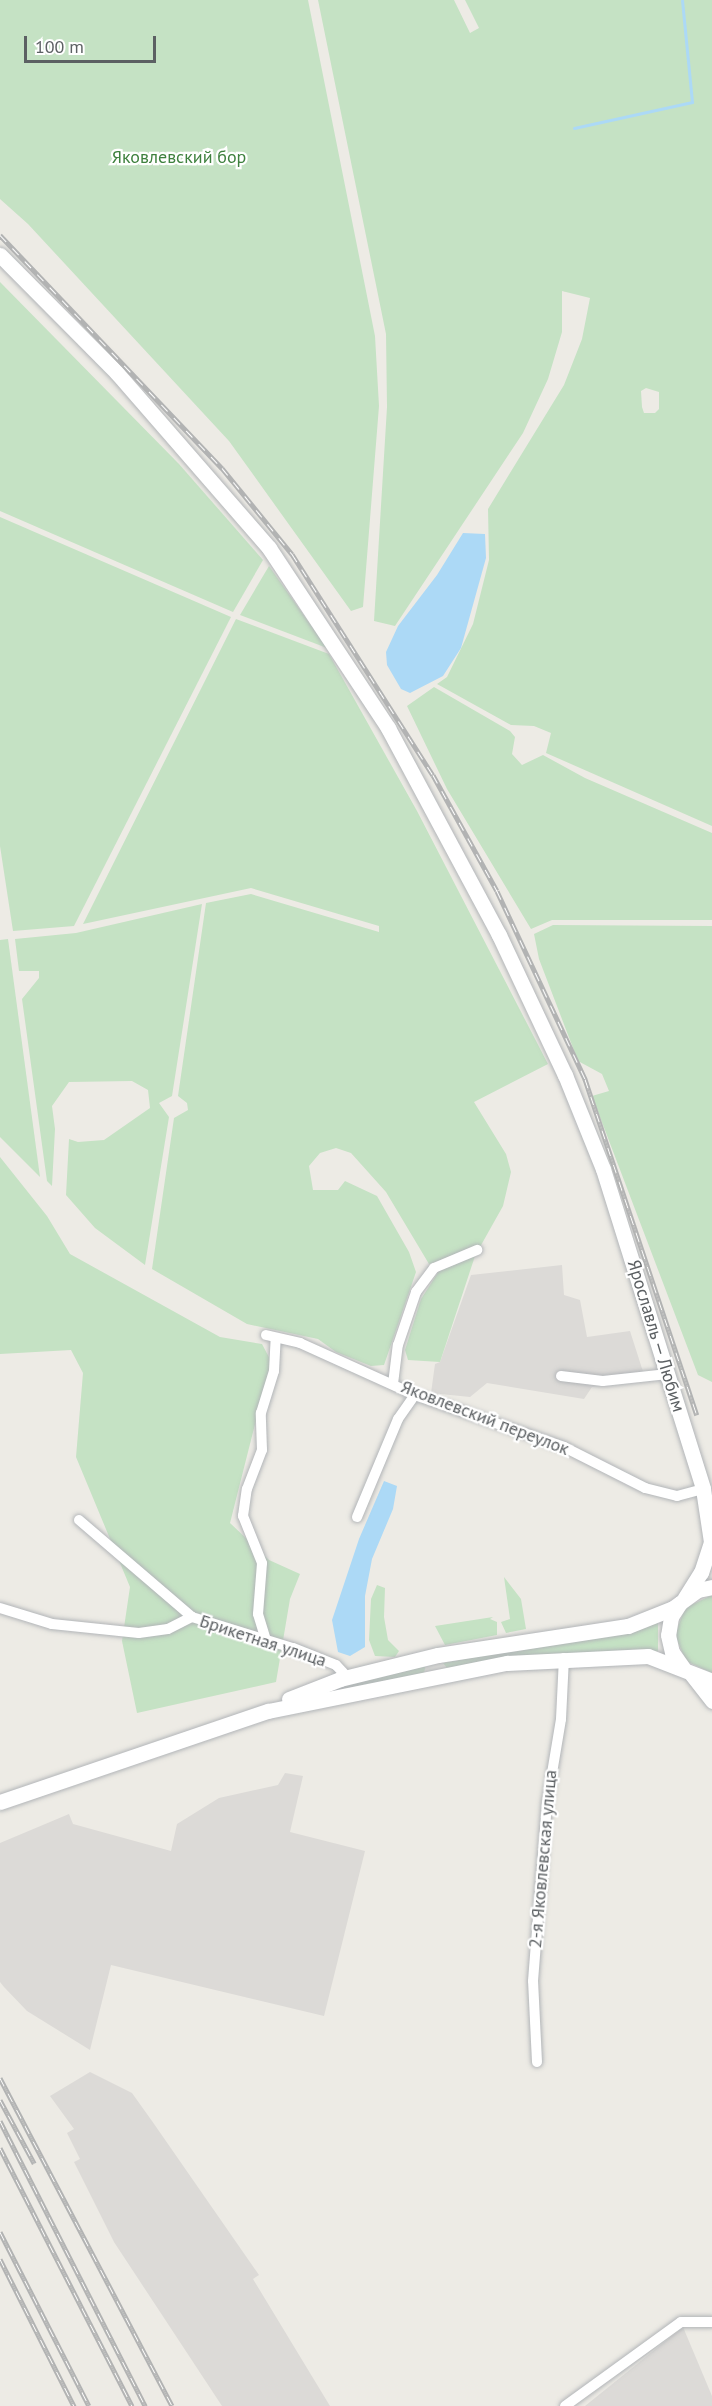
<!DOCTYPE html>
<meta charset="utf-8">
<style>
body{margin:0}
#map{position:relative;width:712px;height:2406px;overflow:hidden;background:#edebe5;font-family:"PT Sans",sans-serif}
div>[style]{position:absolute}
.industrial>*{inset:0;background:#dcdad7}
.green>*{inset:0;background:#c5e2c4}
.water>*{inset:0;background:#acd9f6}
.stream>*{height:3px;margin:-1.5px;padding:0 1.5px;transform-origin:1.5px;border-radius:1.5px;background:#acd9f6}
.roads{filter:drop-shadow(0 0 2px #b2b5b8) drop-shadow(0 0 2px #b2b5b8)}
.minor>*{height:10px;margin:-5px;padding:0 5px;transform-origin:5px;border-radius:5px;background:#fff}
.secondary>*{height:15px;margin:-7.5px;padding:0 7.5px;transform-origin:7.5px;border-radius:7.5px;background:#fff}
.rail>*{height:5px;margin-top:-2.5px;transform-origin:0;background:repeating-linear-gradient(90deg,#fff 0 9px,#b2b3b3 0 18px);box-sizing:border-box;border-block:2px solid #b2b3b3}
span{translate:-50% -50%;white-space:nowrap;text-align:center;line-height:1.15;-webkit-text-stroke:4.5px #fff;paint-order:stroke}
.park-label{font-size:18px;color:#3e813e}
.street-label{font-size:18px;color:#5c6063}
.scale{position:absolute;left:24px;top:36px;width:132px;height:27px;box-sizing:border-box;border:3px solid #5c6063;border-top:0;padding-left:8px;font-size:18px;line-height:21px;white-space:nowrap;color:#5c6063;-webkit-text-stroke:4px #fff;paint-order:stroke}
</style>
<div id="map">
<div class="industrial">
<i style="clip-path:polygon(562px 1265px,564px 1295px,580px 1300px,587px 1337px,630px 1331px,646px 1381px,592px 1387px,584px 1399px,487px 1383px,470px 1397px,431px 1393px,435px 1364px,440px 1362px,471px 1275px)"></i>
<i style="clip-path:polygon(285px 1773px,303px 1776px,290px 1832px,365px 1851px,324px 2016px,111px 1965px,90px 2050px,27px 2011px,4px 1987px,0 1982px,0 1843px,69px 1814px,73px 1824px,171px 1851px,177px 1824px,219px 1798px,278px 1785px)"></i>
<i style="clip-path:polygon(90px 2072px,132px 2093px,152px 2121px,259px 2275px,253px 2279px,330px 2406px,222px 2406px,114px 2242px,74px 2162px,80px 2159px,67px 2133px,74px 2129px,50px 2096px)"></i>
<i style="clip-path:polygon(683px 2327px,712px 2396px,712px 2406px,585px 2406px)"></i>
</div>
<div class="green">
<i style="clip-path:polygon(0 0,308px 0,375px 336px,379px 406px,363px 607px,351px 611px,229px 441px,28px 224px,0 199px)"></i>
<i style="clip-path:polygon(evenodd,318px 0,454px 0,470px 33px,479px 28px,465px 0,712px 0,712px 826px,546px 753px,551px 733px,534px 726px,511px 725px,437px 684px,447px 677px,473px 624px,489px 560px,488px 509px,564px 385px,582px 339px,590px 298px,562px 291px,562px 332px,548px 379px,523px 433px,395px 626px,374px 621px,387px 407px,386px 334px,318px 0,646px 388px,659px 392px,659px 409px,655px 413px,644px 413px,642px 407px,641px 391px,646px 388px)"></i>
<i style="clip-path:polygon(0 282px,179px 464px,263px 560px,233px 612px,0 511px)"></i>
<i style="clip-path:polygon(0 517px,231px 617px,74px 926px,13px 931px,0 846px)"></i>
<i style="clip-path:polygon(269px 566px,327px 648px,240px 615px)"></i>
<i style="clip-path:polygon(236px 619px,329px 654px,417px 811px,548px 1064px,474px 1102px,506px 1154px,511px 1172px,503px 1206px,480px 1247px,429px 1264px,386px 1192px,351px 1153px,336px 1148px,320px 1153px,309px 1166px,313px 1190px,338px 1190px,345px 1181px,377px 1196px,409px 1252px,416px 1272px,384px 1365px,371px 1366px,336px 1352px,318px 1339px,247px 1324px,152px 1269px,174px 1118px,188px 1110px,187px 1103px,178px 1096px,206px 903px,251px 894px,379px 932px,379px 926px,251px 888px,83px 924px)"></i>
<i style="clip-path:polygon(434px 687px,510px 731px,515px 737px,512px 754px,522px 765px,543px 755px,585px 778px,712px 833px,712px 920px,552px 920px,531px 929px,447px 789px,407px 706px)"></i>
<i style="clip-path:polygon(202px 904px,172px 1096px,159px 1103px,169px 1117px,145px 1265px,95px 1228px,66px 1195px,69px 1139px,78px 1142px,104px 1140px,150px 1108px,148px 1090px,132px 1081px,69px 1082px,52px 1106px,55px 1129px,52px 1186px,47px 1181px,22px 999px,39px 978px,39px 971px,19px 971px,15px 939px,76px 933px)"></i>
<i style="clip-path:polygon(553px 925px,712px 926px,712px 1382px,698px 1375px,592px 1096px,609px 1091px,602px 1074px,578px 1061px,539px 959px,534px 934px)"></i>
<i style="clip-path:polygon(8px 939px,40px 1177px,0 1137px,0 940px)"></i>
<i style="clip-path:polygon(0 1157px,47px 1216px,70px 1254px,220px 1337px,262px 1344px,271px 1361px,230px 1523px,269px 1560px,300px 1574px,290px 1599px,276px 1682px,137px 1713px,122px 1641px,130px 1587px,76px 1457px,83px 1373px,71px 1350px,0 1354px)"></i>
<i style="clip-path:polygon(475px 1256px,440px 1362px,408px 1360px,405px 1350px,421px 1299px,439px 1271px)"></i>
<i style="clip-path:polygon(504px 1577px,521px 1599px,526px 1629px,506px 1633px,501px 1622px,510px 1619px)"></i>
<i style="clip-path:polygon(377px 1585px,385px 1588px,384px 1617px,388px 1640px,399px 1651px,395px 1657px,375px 1656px,369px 1640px,371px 1599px)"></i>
<i style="clip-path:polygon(712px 1595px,712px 1673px,686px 1661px,675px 1635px,685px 1608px)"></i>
<i style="clip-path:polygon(493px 1617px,490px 1619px,497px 1622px,497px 1635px,445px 1645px,435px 1626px)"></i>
<i style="clip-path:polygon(658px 1621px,658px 1651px,528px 1656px,447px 1668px,443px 1663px)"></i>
<i style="clip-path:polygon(426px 1664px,424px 1673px,326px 1693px,341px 1683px)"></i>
</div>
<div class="water">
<i style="clip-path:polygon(463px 533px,485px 534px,486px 558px,461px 648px,443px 676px,410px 693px,401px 689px,387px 665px,386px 652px,398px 626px,437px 575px)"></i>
<i style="clip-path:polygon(384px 1481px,397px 1486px,393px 1509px,372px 1559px,365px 1596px,365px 1647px,350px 1656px,338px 1652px,332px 1620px,359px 1539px)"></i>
</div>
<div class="stream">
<i style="left:574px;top:128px;width:121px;rotate:-12.4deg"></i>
<i style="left:692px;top:102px;width:102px;rotate:-95.6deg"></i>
</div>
<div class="roads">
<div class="minor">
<i style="left:266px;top:1335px;width:35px;rotate:13deg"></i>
<i style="left:300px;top:1343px;width:126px;rotate:24.3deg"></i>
<i style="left:415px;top:1395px;width:158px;rotate:19.2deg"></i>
<i style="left:564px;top:1447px;width:91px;rotate:26.8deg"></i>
<i style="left:645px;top:1488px;width:33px;rotate:14deg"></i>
<i style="left:677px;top:1496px;width:27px;rotate:-15deg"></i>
<i style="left:561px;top:1376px;width:42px;rotate:6.8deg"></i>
<i style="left:603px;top:1381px;width:65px;rotate:-6.1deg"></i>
<i style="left:393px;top:1384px;width:39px;rotate:-83deg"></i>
<i style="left:398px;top:1345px;width:56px;rotate:-71.2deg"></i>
<i style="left:416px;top:1292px;width:30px;rotate:-53deg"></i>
<i style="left:434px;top:1268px;width:47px;rotate:-22.7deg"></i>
<i style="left:357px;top:1517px;width:106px;rotate:-67.3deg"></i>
<i style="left:398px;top:1419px;width:29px;rotate:-55deg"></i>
<i style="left:79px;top:1520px;width:149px;rotate:40.6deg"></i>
<i style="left:0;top:1608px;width:54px;rotate:17.1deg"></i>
<i style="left:52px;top:1624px;width:87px;rotate:5.9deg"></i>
<i style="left:139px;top:1633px;width:29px;rotate:-8deg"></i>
<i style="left:168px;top:1629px;width:27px;rotate:-27deg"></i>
<i style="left:192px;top:1617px;width:106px;rotate:17.1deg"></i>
<i style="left:293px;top:1648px;width:46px;rotate:21.6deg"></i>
<i style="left:336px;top:1665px;width:16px;rotate:47deg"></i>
<i style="left:265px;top:1637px;width:24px;rotate:-107deg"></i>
<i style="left:258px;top:1614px;width:51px;rotate:-85.5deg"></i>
<i style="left:262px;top:1563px;width:51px;rotate:-112deg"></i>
<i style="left:243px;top:1516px;width:27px;rotate:-82deg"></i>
<i style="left:247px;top:1489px;width:42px;rotate:-69deg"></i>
<i style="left:262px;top:1450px;width:37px;rotate:-92deg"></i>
<i style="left:261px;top:1413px;width:44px;rotate:-72.8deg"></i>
<i style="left:274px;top:1371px;width:33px;rotate:-87deg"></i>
<i style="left:537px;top:2062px;width:81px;rotate:-92.8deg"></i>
<i style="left:533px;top:1981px;width:179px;rotate:-85.5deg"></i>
<i style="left:547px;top:1803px;width:85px;rotate:-80.5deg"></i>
<i style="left:561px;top:1719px;width:61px;rotate:-87.2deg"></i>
<i style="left:565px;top:2406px;width:143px;rotate:-35.9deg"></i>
<i style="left:681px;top:2322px;width:31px"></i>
</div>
<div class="secondary">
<i style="left:0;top:255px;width:166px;rotate:45.2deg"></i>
<i style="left:117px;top:373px;width:232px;rotate:49deg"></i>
<i style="left:269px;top:548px;width:216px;rotate:56.5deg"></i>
<i style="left:388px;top:728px;width:235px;rotate:61.8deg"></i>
<i style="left:499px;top:935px;width:155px;rotate:64.8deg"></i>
<i style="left:565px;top:1075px;width:101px;rotate:68deg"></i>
<i style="left:603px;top:1169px;width:335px;rotate:72.6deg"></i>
<i style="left:703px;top:1489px;width:54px;rotate:81.4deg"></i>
<i style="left:711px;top:1542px;width:32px;rotate:108deg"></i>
<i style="left:701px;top:1572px;width:31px;rotate:122deg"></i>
<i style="left:680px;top:1603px;width:17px;rotate:123deg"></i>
<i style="left:671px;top:1617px;width:18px;rotate:99deg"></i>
<i style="left:668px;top:1635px;width:17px;rotate:77deg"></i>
<i style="left:672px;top:1652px;width:19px;rotate:55deg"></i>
<i style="left:692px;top:1675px;width:33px;rotate:52deg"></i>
<i style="left:289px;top:1699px;width:55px;rotate:-21.4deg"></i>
<i style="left:340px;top:1679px;width:101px;rotate:-13.8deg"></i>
<i style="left:438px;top:1655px;width:192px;rotate:-8.7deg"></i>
<i style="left:628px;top:1626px;width:48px;rotate:-21.8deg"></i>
<i style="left:673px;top:1608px;width:31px;rotate:-36deg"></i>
<i style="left:698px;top:1590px;width:14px;rotate:-12deg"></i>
<i style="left:0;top:1802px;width:283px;rotate:-18.8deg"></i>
<i style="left:268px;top:1711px;width:244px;rotate:-11.4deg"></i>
<i style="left:507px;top:1663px;width:141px;rotate:-2.8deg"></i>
<i style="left:648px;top:1656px;width:69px;rotate:21.3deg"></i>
</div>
</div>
<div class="rail">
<i style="left:0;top:235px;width:322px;rotate:46.4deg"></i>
<i style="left:222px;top:468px;width:111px;rotate:50.9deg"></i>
<i style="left:292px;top:554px;width:262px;rotate:57.5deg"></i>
<i style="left:433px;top:775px;width:132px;rotate:61.1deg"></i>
<i style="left:497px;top:891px;width:208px;rotate:64.9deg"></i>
<i style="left:585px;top:1079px;width:354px;rotate:71.6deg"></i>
<i style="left:0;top:2078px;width:370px;rotate:62.3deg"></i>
<i style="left:0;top:2100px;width:72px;rotate:61.6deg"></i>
<i style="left:0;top:2121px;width:320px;rotate:63deg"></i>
<i style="left:0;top:2148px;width:290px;rotate:62.9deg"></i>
<i style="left:0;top:2232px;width:195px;rotate:62.9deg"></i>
<i style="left:0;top:2259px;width:165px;rotate:63.3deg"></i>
</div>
<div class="park-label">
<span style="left:179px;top:157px">Яковлевский бор</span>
</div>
<div class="street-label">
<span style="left:656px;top:1336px;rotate:73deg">Ярославль — Любим</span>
<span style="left:485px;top:1418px;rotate:21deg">Яковлевский переулок</span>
<span style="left:263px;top:1641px;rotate:18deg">Брикетная улица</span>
<span style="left:543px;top:1859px;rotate:-85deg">2-я Яковлевская улица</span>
</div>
<div class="scale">100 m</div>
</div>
